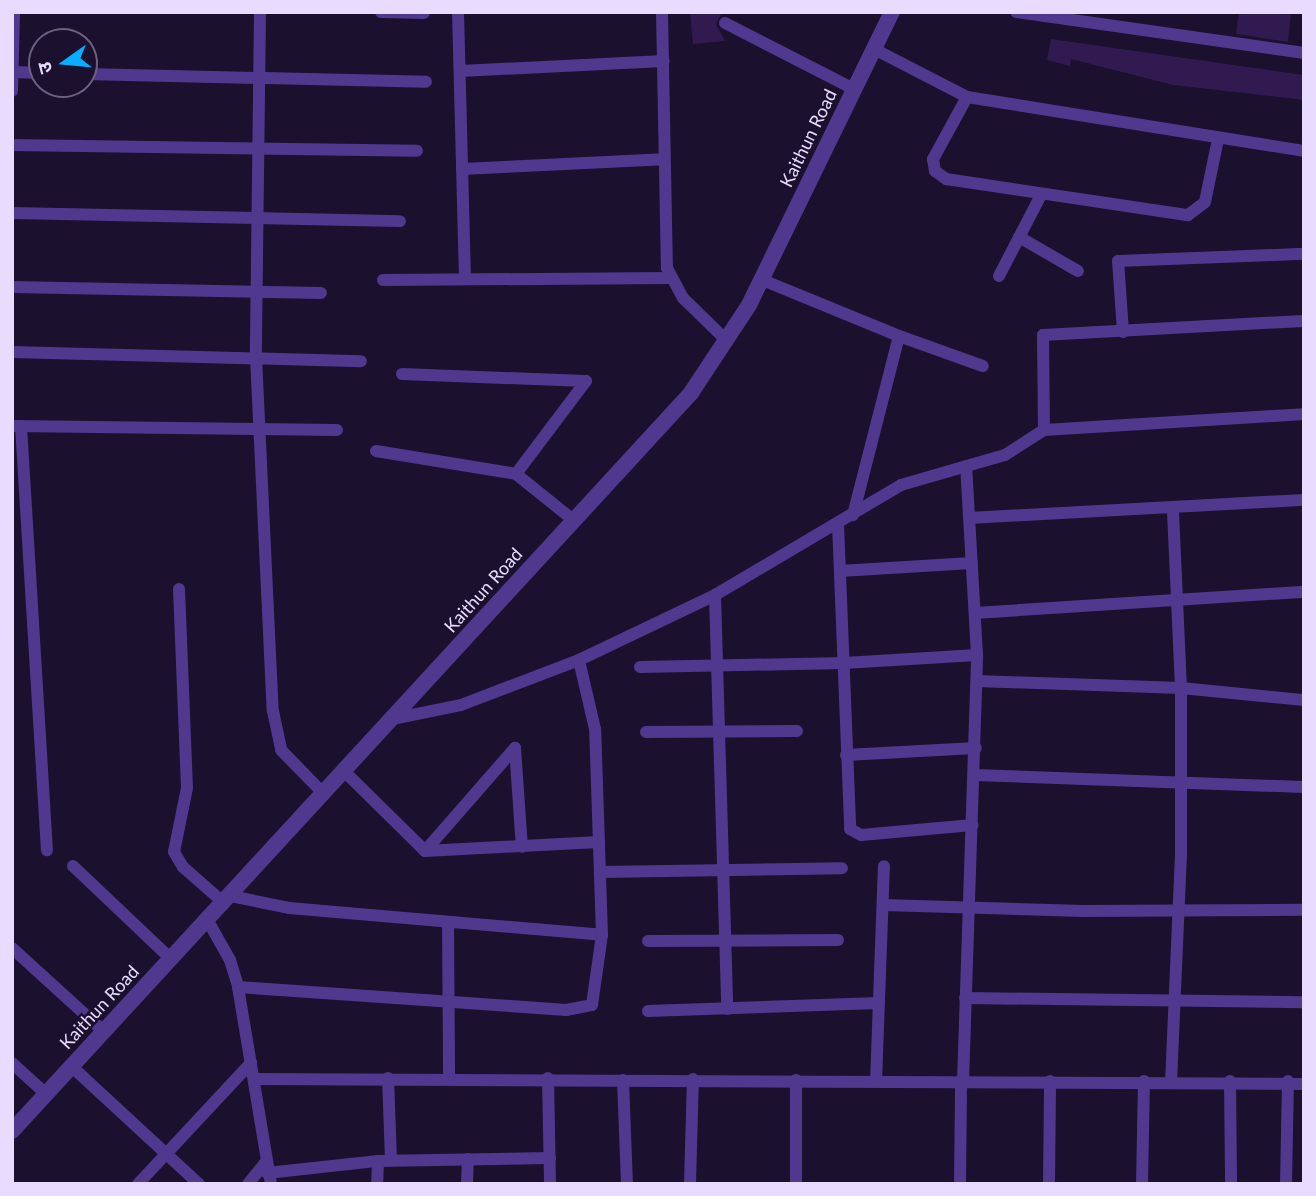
<!DOCTYPE html>
<meta charset="utf-8">
<style>
body{margin:0}
#map{position:relative;width:1316px;height:1196px;overflow:hidden;background:#1b102d;font-family:Lato,"Noto Sans Devanagari",sans-serif}
div>[style]{position:absolute}
.building>*{inset:0;background:#311a4f}
.minor>*{height:12px;margin:-6px;padding:0 6px;transform-origin:6px;border-radius:6px;background:#4f388e}
.tertiary>*{height:16px;margin:-8px;padding:0 8px;transform-origin:8px;border-radius:8px;background:#4f388e}
span{translate:-50% -50%;white-space:nowrap;text-align:center;line-height:1.15;-webkit-text-stroke:5px #1b102d;paint-order:stroke}
.street-label{font-size:18px;color:#e8dbff}
.frame{position:absolute;inset:0;border:14px solid #e8dbff;pointer-events:none}
.north{position:absolute;left:28px;top:28px;width:70px;height:70px;box-sizing:border-box;background:#1b102d;border:2px solid #6d6181;border-radius:50%;rotate:255deg;font-size:19px;font-weight:700;line-height:28px;text-align:center;color:#e8dbff}
.north::after{content:'';display:block;margin:auto;width:24px;height:32px;background:#07adff;clip-path:polygon(50% 0,100% 100%,50% 72%,0 100%)}
</style>
<div id="map">
<div class="building">
<i style="clip-path:polygon(690px 12px,722px 12px,716px 24px,725px 41px,693px 44px)"></i>
<i style="clip-path:polygon(1239px 12px,1291px 12px,1288px 42px,1236px 34px)"></i>
<i style="clip-path:polygon(1051px 39px,1304px 75px,1304px 100px,1173px 85px,1071px 59px,1070px 66px,1047px 60px)"></i>
</div>
<div class="minor">
<i style="left:260px;top:12px;width:345px;rotate:90.7deg"></i>
<i style="left:256px;top:357px;width:354px;rotate:87.3deg"></i>
<i style="left:273px;top:711px;width:40px;rotate:78deg"></i>
<i style="left:281px;top:750px;width:62px;rotate:45.7deg"></i>
<i style="left:381px;top:12px;width:43px;rotate:1.3deg"></i>
<i style="left:458px;top:12px;width:267px;rotate:88.5deg"></i>
<i style="left:662px;top:12px;width:256px;rotate:88.9deg"></i>
<i style="left:667px;top:268px;width:34px;rotate:62deg"></i>
<i style="left:683px;top:298px;width:62px;rotate:44.3deg"></i>
<i style="left:1016px;top:12px;width:291px;rotate:8.1deg"></i>
<i style="left:725px;top:23px;width:145px;rotate:27.1deg"></i>
<i style="left:874px;top:49px;width:105px;rotate:27.3deg"></i>
<i style="left:967px;top:97px;width:341px;rotate:9.1deg"></i>
<i style="left:460px;top:71px;width:204px;rotate:-2.8deg"></i>
<i style="left:12px;top:72px;width:30px;rotate:2deg"></i>
<i style="left:84px;top:74px;width:342px;rotate:1.3deg"></i>
<i style="left:12px;top:91px;width:79px;rotate:-88.5deg"></i>
<i style="left:967px;top:97px;width:71px;rotate:118.7deg"></i>
<i style="left:933px;top:159px;width:12px;rotate:81deg"></i>
<i style="left:935px;top:171px;width:14px;rotate:36deg"></i>
<i style="left:946px;top:179px;width:245px;rotate:8.5deg"></i>
<i style="left:1188px;top:215px;width:21px;rotate:-37deg"></i>
<i style="left:1205px;top:202px;width:64px;rotate:-78.3deg"></i>
<i style="left:12px;top:145px;width:405px;rotate:0.8deg"></i>
<i style="left:462px;top:169px;width:201px;rotate:-2.8deg"></i>
<i style="left:12px;top:213px;width:388px;rotate:1.2deg"></i>
<i style="left:1019px;top:237px;width:68px;rotate:30deg"></i>
<i style="left:999px;top:276px;width:91px;rotate:-62.6deg"></i>
<i style="left:760px;top:279px;width:150px;rotate:22.3deg"></i>
<i style="left:899px;top:336px;width:185px;rotate:104.4deg"></i>
<i style="left:383px;top:280px;width:286px;rotate:-0.4deg"></i>
<i style="left:12px;top:287px;width:309px;rotate:1.1deg"></i>
<i style="left:1123px;top:332px;width:71px;rotate:-94deg"></i>
<i style="left:1118px;top:261px;width:186px;rotate:-2.2deg"></i>
<i style="left:899px;top:336px;width:89px;rotate:19.7deg"></i>
<i style="left:12px;top:352px;width:349px;rotate:1.5deg"></i>
<i style="left:402px;top:374px;width:184px;rotate:2.2deg"></i>
<i style="left:586px;top:381px;width:116px;rotate:127deg"></i>
<i style="left:12px;top:426px;width:325px;rotate:0.7deg"></i>
<i style="left:21px;top:426px;width:425px;rotate:86.5deg"></i>
<i style="left:1044px;top:430px;width:95px;rotate:-90.6deg"></i>
<i style="left:1043px;top:335px;width:261px;rotate:-3.1deg"></i>
<i style="left:376px;top:451px;width:142px;rotate:9.3deg"></i>
<i style="left:516px;top:474px;width:72px;rotate:38.8deg"></i>
<i style="left:969px;top:518px;width:335px;rotate:-3.1deg"></i>
<i style="left:838px;top:524px;width:305px;rotate:87.7deg"></i>
<i style="left:850px;top:829px;width:13px;rotate:29deg"></i>
<i style="left:861px;top:835px;width:112px;rotate:-5.1deg"></i>
<i style="left:840px;top:571px;width:132px;rotate:-3.5deg"></i>
<i style="left:179px;top:589px;width:199px;rotate:87.7deg"></i>
<i style="left:187px;top:788px;width:65px;rotate:101.5deg"></i>
<i style="left:174px;top:852px;width:17px;rotate:59deg"></i>
<i style="left:183px;top:867px;width:55px;rotate:41.3deg"></i>
<i style="left:715px;top:595px;width:414px;rotate:88.3deg"></i>
<i style="left:975px;top:613px;width:330px;rotate:-3.7deg"></i>
<i style="left:640px;top:667px;width:204px;rotate:-1.1deg"></i>
<i style="left:844px;top:663px;width:133px;rotate:-3.4deg"></i>
<i style="left:977px;top:681px;width:204px;rotate:2deg"></i>
<i style="left:1181px;top:688px;width:124px;rotate:5.6deg"></i>
<i style="left:392px;top:719px;width:70px;rotate:-11.5deg"></i>
<i style="left:461px;top:705px;width:126px;rotate:-20.9deg"></i>
<i style="left:579px;top:660px;width:151px;rotate:-25.5deg"></i>
<i style="left:715px;top:595px;width:216px;rotate:-30.6deg"></i>
<i style="left:901px;top:485px;width:108px;rotate:-16.1deg"></i>
<i style="left:1005px;top:455px;width:46px;rotate:-32.7deg"></i>
<i style="left:1044px;top:430px;width:260px;rotate:-3.5deg"></i>
<i style="left:646px;top:732px;width:151px;rotate:-0.4deg"></i>
<i style="left:846px;top:755px;width:130px;rotate:-3.1deg"></i>
<i style="left:345px;top:772px;width:112px;rotate:44.6deg"></i>
<i style="left:425px;top:851px;width:174px;rotate:-3deg"></i>
<i style="left:975px;top:775px;width:329px;rotate:2.1deg"></i>
<i style="left:425px;top:851px;width:137px;rotate:-48.9deg"></i>
<i style="left:515px;top:748px;width:99px;rotate:86deg"></i>
<i style="left:73px;top:866px;width:135px;rotate:43.5deg"></i>
<i style="left:600px;top:872px;width:242px;rotate:-0.9deg"></i>
<i style="left:231px;top:896px;width:59px;rotate:11.7deg"></i>
<i style="left:289px;top:908px;width:314px;rotate:4.9deg"></i>
<i style="left:883px;top:905px;width:200px;rotate:1.7deg"></i>
<i style="left:1083px;top:911px;width:221px;rotate:-0.3deg"></i>
<i style="left:208px;top:921px;width:45px;rotate:60.6deg"></i>
<i style="left:230px;top:960px;width:28px;rotate:73deg"></i>
<i style="left:238px;top:987px;width:200px;rotate:80.5deg"></i>
<i style="left:448px;top:922px;width:156px;rotate:89.6deg"></i>
<i style="left:648px;top:941px;width:190px;rotate:-0.3deg"></i>
<i style="left:12px;top:948px;width:122px;rotate:42.3deg"></i>
<i style="left:238px;top:987px;width:329px;rotate:4deg"></i>
<i style="left:566px;top:1010px;width:26px;rotate:-11deg"></i>
<i style="left:592px;top:1005px;width:71px;rotate:-81.9deg"></i>
<i style="left:602px;top:935px;width:206px;rotate:-91.9deg"></i>
<i style="left:595px;top:729px;width:71px;rotate:-103.1deg"></i>
<i style="left:965px;top:998px;width:339px;rotate:0.7deg"></i>
<i style="left:648px;top:1011px;width:231px;rotate:-2deg"></i>
<i style="left:12px;top:1063px;width:45px;rotate:42.3deg"></i>
<i style="left:70px;top:1065px;width:176px;rotate:42.7deg"></i>
<i style="left:388px;top:1078px;width:82px;rotate:87.9deg"></i>
<i style="left:548px;top:1078px;width:106px;rotate:88.9deg"></i>
<i style="left:255px;top:1079px;width:1049px;rotate:0.27deg"></i>
<i style="left:623px;top:1080px;width:104px;rotate:87.8deg"></i>
<i style="left:1230px;top:1081px;width:103px;rotate:89.4deg"></i>
<i style="left:876px;top:1082px;width:216px;rotate:-87.9deg"></i>
<i style="left:963px;top:1082px;width:427px;rotate:-88.1deg"></i>
<i style="left:977px;top:655px;width:189px;rotate:-93.3deg"></i>
<i style="left:1171px;top:1083px;width:232px;rotate:-87.5deg"></i>
<i style="left:1181px;top:851px;width:163px;rotate:-90deg"></i>
<i style="left:1181px;top:688px;width:179px;rotate:-92.6deg"></i>
<i style="left:378px;top:1161px;width:172px;rotate:-1deg"></i>
<i style="left:267px;top:1173px;width:112px;rotate:-6.2deg"></i>
<i style="left:378px;top:1161px;width:23px;rotate:92deg"></i>
<i style="left:138px;top:1184px;width:166px;rotate:-47deg"></i>
<i style="left:248px;top:1184px;width:27px;rotate:-51deg"></i>
<i style="left:467px;top:1184px;width:25px;rotate:-88deg"></i>
<i style="left:690px;top:1184px;width:105px;rotate:-88.4deg"></i>
<i style="left:796px;top:1184px;width:104px;rotate:-90deg"></i>
<i style="left:960px;top:1184px;width:104px;rotate:-89.4deg"></i>
<i style="left:1049px;top:1184px;width:103px;rotate:-89.4deg"></i>
<i style="left:1142px;top:1184px;width:103px;rotate:-88.9deg"></i>
<i style="left:1286px;top:1184px;width:103px;rotate:-88.9deg"></i>
</div>
<div class="tertiary">
<i style="left:12px;top:1131px;width:1003px;rotate:-47.38deg"></i>
<i style="left:691px;top:393px;width:105px;rotate:-56.6deg"></i>
<i style="left:749px;top:305px;width:326px;rotate:-64deg"></i>
</div>
<div class="street-label">
<span style="left:808px;top:138px;rotate:-64deg">Kaithun Road</span>
<span style="left:483px;top:590px;rotate:-48deg">Kaithun Road</span>
<span style="left:99px;top:1007px;rotate:-47deg">Kaithun Road</span>
</div>
<div class="frame"></div>
<div class="north">उ</div>
</div>
